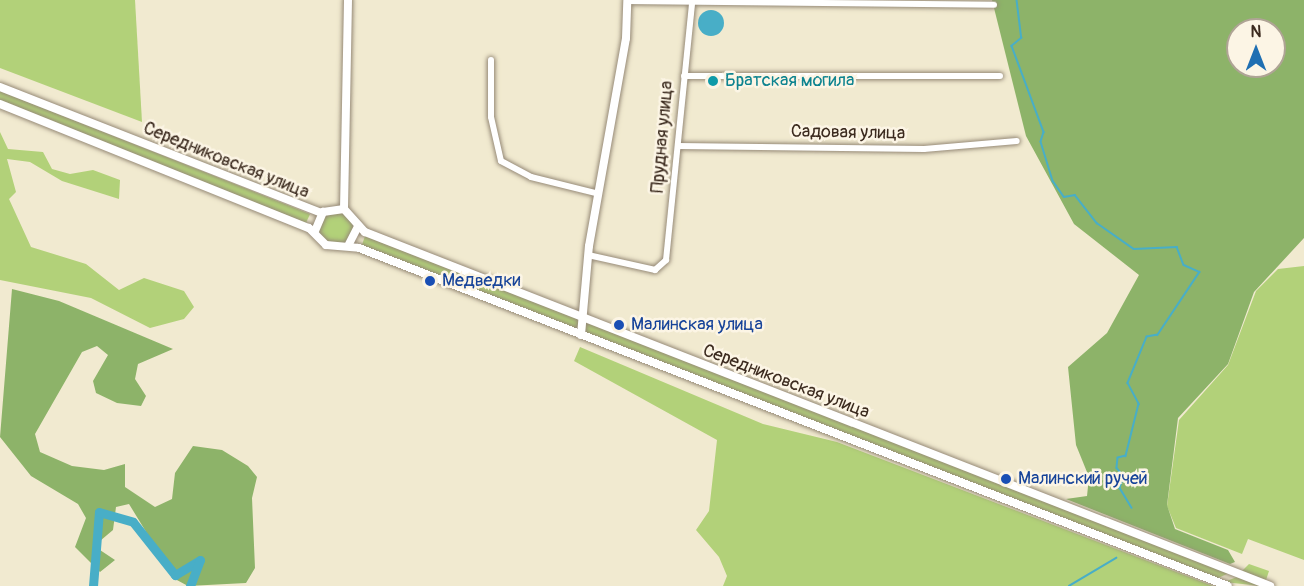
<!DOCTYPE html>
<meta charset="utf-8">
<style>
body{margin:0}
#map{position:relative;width:1304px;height:586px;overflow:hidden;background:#f1ead0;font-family:Pangolin,sans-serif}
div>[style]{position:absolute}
.green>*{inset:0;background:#b2d179}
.round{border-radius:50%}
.forest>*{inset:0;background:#8db369}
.water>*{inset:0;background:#48aec7}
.stream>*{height:1.5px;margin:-0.75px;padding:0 0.75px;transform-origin:0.75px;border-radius:0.75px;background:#48aec7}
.river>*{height:9px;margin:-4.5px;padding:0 4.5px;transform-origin:4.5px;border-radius:4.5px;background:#48aec7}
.roads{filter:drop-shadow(0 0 2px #968a77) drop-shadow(0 0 2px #968a77)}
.minor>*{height:6px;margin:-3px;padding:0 3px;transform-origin:3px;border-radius:3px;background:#fff}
.tertiary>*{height:8px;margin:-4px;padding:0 4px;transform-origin:4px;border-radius:4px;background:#fff}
.dots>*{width:16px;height:16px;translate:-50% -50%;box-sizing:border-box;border:3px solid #fcf5e5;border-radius:50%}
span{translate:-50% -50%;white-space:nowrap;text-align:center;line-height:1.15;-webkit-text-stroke:5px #fcf5e5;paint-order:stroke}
.culture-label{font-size:18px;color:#0d838f}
.left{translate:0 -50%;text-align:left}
.street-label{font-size:18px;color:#3b2a1e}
.transit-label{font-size:18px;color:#164399}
.north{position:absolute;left:1226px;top:18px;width:60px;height:60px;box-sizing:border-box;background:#fcf5e5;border:2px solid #afa495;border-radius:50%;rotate:0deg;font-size:16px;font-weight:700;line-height:24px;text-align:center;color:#3b2a1e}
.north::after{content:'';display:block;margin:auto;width:21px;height:27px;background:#1f6fb2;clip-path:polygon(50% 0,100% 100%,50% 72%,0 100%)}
</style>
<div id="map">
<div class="green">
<i style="clip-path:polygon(0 0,135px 0,142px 122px,0 68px)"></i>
<i style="clip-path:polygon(0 91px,310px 214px,306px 223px,0 102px)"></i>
<i style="clip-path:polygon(0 132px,8px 149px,43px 152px,52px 169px,70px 174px,93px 170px,120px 180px,119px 199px,62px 181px,30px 162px,7px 159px,16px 192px,9px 199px,31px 247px,86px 264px,119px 290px,144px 278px,184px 291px,194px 307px,184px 319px,150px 328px,91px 298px,0 280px)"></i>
<i class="round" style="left:319px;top:211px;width:34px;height:34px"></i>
<i style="clip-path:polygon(365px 236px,1229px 573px,1216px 579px,362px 245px)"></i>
<i style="clip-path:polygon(1304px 266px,1304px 560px,1248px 539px,1242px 554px,1176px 528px,1167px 506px,1179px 420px,1228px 365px,1256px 291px,1278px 269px)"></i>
<i style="clip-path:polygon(580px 347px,763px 424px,837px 442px,1213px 586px,723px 586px,727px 576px,719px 557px,696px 530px,709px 511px,717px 440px,574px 361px)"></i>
<i style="clip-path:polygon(1249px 564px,1269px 571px,1266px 580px,1242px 571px)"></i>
<i style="clip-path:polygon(1237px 577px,1261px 586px,1224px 582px)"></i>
</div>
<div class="forest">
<i style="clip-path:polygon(evenodd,992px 0,1304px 0,1304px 238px,1254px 292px,1228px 364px,1178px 418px,1167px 505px,1175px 529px,1228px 550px,1235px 562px,1230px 564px,1066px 499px,1087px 496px,1089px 477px,1076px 445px,1068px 367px,1107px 333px,1139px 275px,1074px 224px,1026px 136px,992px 0,1238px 30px,1274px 30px,1274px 66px,1238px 66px,1238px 30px)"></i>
<i style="clip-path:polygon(12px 289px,59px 301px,173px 349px,138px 364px,135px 379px,146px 396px,141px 406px,117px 403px,96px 393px,93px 381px,108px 355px,97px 346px,82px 352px,35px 434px,40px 452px,72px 466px,104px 470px,125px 464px,125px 487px,155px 507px,172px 499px,175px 473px,193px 446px,222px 450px,248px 466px,257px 477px,252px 498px,255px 568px,246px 583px,188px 586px,175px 579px,129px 504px,116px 507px,113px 530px,94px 546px,115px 560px,100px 572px,75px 547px,86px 518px,78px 504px,31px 476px,0 437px)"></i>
</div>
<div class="water">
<i class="round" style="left:698px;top:10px;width:26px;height:26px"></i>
</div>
<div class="stream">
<i style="left:1017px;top:0;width:38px;rotate:83deg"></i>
<i style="left:1022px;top:38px;width:13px;rotate:141deg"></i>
<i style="left:1012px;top:46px;width:92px;rotate:69.6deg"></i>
<i style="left:1044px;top:132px;width:10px;rotate:107deg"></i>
<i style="left:1041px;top:142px;width:41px;rotate:72.9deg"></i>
<i style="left:1053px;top:181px;width:19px;rotate:55deg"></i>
<i style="left:1064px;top:197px;width:11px;rotate:-10deg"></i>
<i style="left:1075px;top:195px;width:36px;rotate:52deg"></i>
<i style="left:1097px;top:223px;width:45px;rotate:35.1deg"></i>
<i style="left:1134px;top:249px;width:43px;rotate:-2.7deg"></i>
<i style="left:1177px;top:247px;width:19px;rotate:69deg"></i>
<i style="left:1184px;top:265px;width:17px;rotate:24deg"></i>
<i style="left:1200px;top:272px;width:76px;rotate:123.7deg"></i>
<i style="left:1158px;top:335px;width:11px;rotate:170deg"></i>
<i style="left:1147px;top:337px;width:50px;rotate:112.4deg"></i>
<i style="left:1128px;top:383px;width:24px;rotate:62deg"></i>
<i style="left:1139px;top:404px;width:54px;rotate:104deg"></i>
<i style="left:1126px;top:456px;width:8px;rotate:166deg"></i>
<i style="left:1118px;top:458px;width:10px;rotate:96deg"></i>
<i style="left:1117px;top:468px;width:11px;rotate:52deg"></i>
<i style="left:1124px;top:477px;width:12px;rotate:110deg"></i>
<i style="left:1120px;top:488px;width:23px;rotate:59deg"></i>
<i style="left:1069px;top:586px;width:55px;rotate:-30.8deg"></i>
</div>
<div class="river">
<i style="left:93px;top:586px;width:74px;rotate:-85.4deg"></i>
<i style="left:99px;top:512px;width:35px;rotate:16deg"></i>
<i style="left:133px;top:522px;width:68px;rotate:51.6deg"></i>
<i style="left:175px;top:575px;width:29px;rotate:-31deg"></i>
<i style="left:200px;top:560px;width:28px;rotate:111deg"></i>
</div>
<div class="roads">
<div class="minor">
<i style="left:627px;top:1px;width:367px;rotate:0.6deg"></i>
<i style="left:491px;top:60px;width:57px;rotate:90deg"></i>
<i style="left:491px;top:117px;width:45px;rotate:77.2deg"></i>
<i style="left:501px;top:161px;width:34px;rotate:28deg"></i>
<i style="left:531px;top:177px;width:70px;rotate:14deg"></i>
<i style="left:684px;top:76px;width:316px"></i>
<i style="left:678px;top:146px;width:246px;rotate:0.7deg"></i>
<i style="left:924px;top:149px;width:93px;rotate:-4.9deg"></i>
<i style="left:588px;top:255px;width:69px;rotate:12.6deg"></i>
<i style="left:655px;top:270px;width:15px;rotate:-42deg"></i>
<i style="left:666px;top:260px;width:259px;rotate:-84.2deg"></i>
</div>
<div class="tertiary">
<i style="left:0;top:87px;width:345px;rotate:21.4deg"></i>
<i style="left:0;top:104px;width:333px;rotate:21.9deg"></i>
<i style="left:309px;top:228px;width:24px;rotate:45deg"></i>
<i style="left:326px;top:245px;width:33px;rotate:5deg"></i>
<i style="left:359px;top:248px;width:932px;rotate:21.25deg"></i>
<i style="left:344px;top:209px;width:209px;rotate:-88.9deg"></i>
<i style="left:315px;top:231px;width:21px;rotate:-67deg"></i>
<i style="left:323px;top:212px;width:21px;rotate:-8deg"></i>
<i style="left:344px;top:209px;width:31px;rotate:48deg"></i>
<i style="left:365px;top:232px;width:972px;rotate:21.36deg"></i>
<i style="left:349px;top:244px;width:18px;rotate:-63deg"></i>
<i style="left:581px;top:335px;width:89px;rotate:-84.9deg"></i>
<i style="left:589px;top:246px;width:211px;rotate:-79.9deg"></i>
<i style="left:626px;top:38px;width:38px;rotate:-88deg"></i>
</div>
</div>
<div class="dots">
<i style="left:713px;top:81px;background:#0f9aa8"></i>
<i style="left:430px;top:281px;background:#1a4fb4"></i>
<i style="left:619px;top:325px;background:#1a4fb4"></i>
<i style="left:1006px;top:479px;background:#1a4fb4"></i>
</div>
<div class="culture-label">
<span class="left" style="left:725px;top:81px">Братская могила</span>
</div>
<div class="street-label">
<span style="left:848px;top:133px;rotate:1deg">Садовая улица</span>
<span style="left:663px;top:137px;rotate:-85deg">Прудная улица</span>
<span style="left:226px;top:161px;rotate:22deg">Середниковская улица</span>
<span style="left:786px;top:382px;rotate:21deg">Середниковская улица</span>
</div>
<div class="transit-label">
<span class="left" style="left:442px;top:281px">Медведки</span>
<span class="left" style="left:631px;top:325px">Малинская улица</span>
<span class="left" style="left:1018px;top:479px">Малинский ручей</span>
</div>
<div class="north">N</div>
</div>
